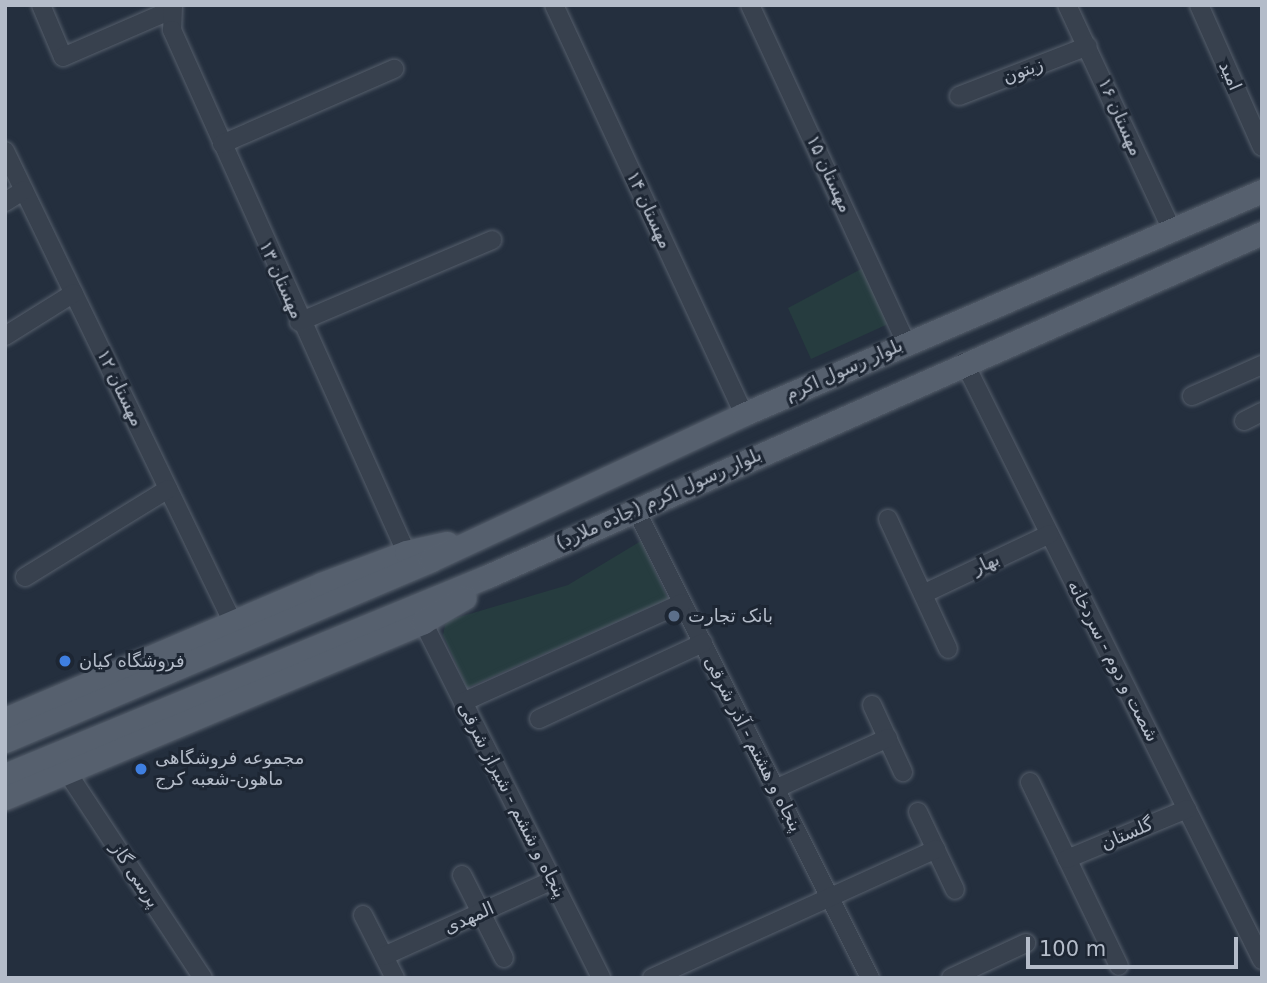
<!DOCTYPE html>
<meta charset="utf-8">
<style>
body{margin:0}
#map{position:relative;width:1267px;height:983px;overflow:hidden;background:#242f3e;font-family:"DejaVu Sans",Vazirmatn,sans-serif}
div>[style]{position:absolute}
.green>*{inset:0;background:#263c3f}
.roads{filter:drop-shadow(0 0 2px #565f6c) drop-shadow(0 0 2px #565f6c)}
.minor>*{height:18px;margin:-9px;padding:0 9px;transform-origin:9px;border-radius:9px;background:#38414e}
.major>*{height:23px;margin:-11.5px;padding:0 11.5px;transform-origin:11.5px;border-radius:11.5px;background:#56606e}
.dots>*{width:19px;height:19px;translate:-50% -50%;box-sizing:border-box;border:4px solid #1d2633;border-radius:50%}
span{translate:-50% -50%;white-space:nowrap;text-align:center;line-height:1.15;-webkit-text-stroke:6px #1d2633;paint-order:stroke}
.street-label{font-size:18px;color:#b4bcc9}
.poi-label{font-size:18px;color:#b4bcc9}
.left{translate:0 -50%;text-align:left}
.frame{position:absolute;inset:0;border:7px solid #b4bcc9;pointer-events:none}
.scale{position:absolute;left:1026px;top:937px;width:212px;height:32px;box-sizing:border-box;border:4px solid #b4bcc9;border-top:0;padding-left:9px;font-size:21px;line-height:24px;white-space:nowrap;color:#b4bcc9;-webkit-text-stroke:5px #1d2633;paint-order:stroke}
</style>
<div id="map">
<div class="green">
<i style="clip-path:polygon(863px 268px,888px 324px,811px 359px,788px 308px)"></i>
<i style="clip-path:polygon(641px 541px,668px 599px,467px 688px,443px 635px,446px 621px,568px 585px)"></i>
</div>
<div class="roads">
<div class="minor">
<i style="left:41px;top:5px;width:56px;rotate:67.1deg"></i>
<i style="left:63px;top:57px;width:118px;rotate:-23.5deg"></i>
<i style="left:173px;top:5px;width:25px;rotate:92deg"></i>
<i style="left:172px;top:30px;width:572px;rotate:65.85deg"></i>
<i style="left:554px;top:5px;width:451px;rotate:65.1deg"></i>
<i style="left:750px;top:5px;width:371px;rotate:65.2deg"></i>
<i style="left:1067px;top:5px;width:248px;rotate:65deg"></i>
<i style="left:1199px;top:5px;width:155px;rotate:66.1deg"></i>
<i style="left:959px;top:96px;width:138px;rotate:-21.2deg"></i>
<i style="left:222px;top:144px;width:188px;rotate:-23.6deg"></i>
<i style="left:5px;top:151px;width:526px;rotate:64.21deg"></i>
<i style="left:5px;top:202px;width:22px;rotate:-32deg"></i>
<i style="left:299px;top:322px;width:210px;rotate:-23deg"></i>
<i style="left:5px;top:336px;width:81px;rotate:-31.9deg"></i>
<i style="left:964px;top:362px;width:668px;rotate:63.51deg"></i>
<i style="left:1192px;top:396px;width:77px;rotate:-23.9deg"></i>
<i style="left:1244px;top:421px;width:20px;rotate:-27deg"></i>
<i style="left:636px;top:510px;width:523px;rotate:63.43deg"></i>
<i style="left:888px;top:519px;width:143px;rotate:65.2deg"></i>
<i style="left:25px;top:577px;width:168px;rotate:-31.6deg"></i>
<i style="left:923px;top:594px;width:140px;rotate:-25.3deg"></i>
<i style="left:423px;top:622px;width:398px;rotate:63.4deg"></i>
<i style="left:463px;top:702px;width:240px;rotate:-24.3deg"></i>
<i style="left:872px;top:705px;width:74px;rotate:65.2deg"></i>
<i style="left:539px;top:719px;width:181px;rotate:-24.9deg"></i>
<i style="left:67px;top:772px;width:247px;rotate:56.6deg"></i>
<i style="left:1030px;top:782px;width:204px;rotate:64.2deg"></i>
<i style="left:775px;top:789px;width:124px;rotate:-24.3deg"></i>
<i style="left:918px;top:812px;width:86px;rotate:64.6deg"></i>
<i style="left:1067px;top:859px;width:130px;rotate:-22.6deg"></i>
<i style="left:462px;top:875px;width:93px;rotate:63.2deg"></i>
<i style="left:363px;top:915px;width:71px;rotate:63.1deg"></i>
<i style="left:384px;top:956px;width:185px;rotate:-24.2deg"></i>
<i style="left:652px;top:978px;width:312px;rotate:-24.4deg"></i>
<i style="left:951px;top:978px;width:83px;rotate:-25deg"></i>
</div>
<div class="major">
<i style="left:5px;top:719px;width:344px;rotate:-23.1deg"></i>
<i style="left:321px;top:584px;width:91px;rotate:-20.6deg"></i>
<i style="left:406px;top:552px;width:42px;rotate:-12.4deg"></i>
<i style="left:5px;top:741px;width:463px;rotate:-23deg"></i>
<i style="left:431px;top:560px;width:345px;rotate:-25deg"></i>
<i style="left:744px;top:414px;width:564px;rotate:-23.29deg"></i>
<i style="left:5px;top:775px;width:522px;rotate:-22.39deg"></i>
<i style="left:488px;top:576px;width:847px;rotate:-23.9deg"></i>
<i style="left:5px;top:798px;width:454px;rotate:-22.8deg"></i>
<i style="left:423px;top:622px;width:48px;rotate:-30.3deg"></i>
</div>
</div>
<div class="dots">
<i style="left:674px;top:616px;background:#5c6f8a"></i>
<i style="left:65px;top:661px;background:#3f7fe0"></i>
<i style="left:141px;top:769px;background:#3f7fe0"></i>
</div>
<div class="street-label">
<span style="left:1023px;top:71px;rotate:-21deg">زیتون</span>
<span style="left:1230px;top:76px;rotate:66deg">امید</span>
<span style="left:1120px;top:117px;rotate:66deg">مهستان ۱۶</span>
<span style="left:829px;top:174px;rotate:65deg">مهستان ۱۵</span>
<span style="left:649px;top:210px;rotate:65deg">مهستان ۱۴</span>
<span style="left:281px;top:280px;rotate:66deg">مهستان ۱۳</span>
<span style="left:844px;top:370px;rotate:-24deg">بلوار رسول اکرم</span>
<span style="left:120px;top:388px;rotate:64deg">مهستان ۱۲</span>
<span style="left:659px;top:499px;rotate:-24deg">بلوار رسول اکرم (جاده ملارد)</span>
<span style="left:986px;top:564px;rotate:-25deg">بهار</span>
<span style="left:1113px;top:661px;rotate:63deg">شصت و دوم - سردخانه</span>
<span style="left:753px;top:744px;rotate:63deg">پنجاه و هشتم - آذر شرقی</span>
<span style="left:512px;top:800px;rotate:63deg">پنجاه و ششم - شیراز شرقی</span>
<span style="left:1127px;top:834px;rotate:-23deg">گلستان</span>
<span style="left:135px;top:875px;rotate:57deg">پرسی گاز</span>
<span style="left:469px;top:918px;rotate:-24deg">المهدی</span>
</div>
<div class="poi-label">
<span class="left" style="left:688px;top:616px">بانک تجارت</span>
<span class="left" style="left:79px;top:661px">فروشگاه کیان</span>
<span class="left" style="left:155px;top:769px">مجموعه فروشگاهی<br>ماهون-شعبه کرج</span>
</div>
<div class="frame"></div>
<div class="scale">100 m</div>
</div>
